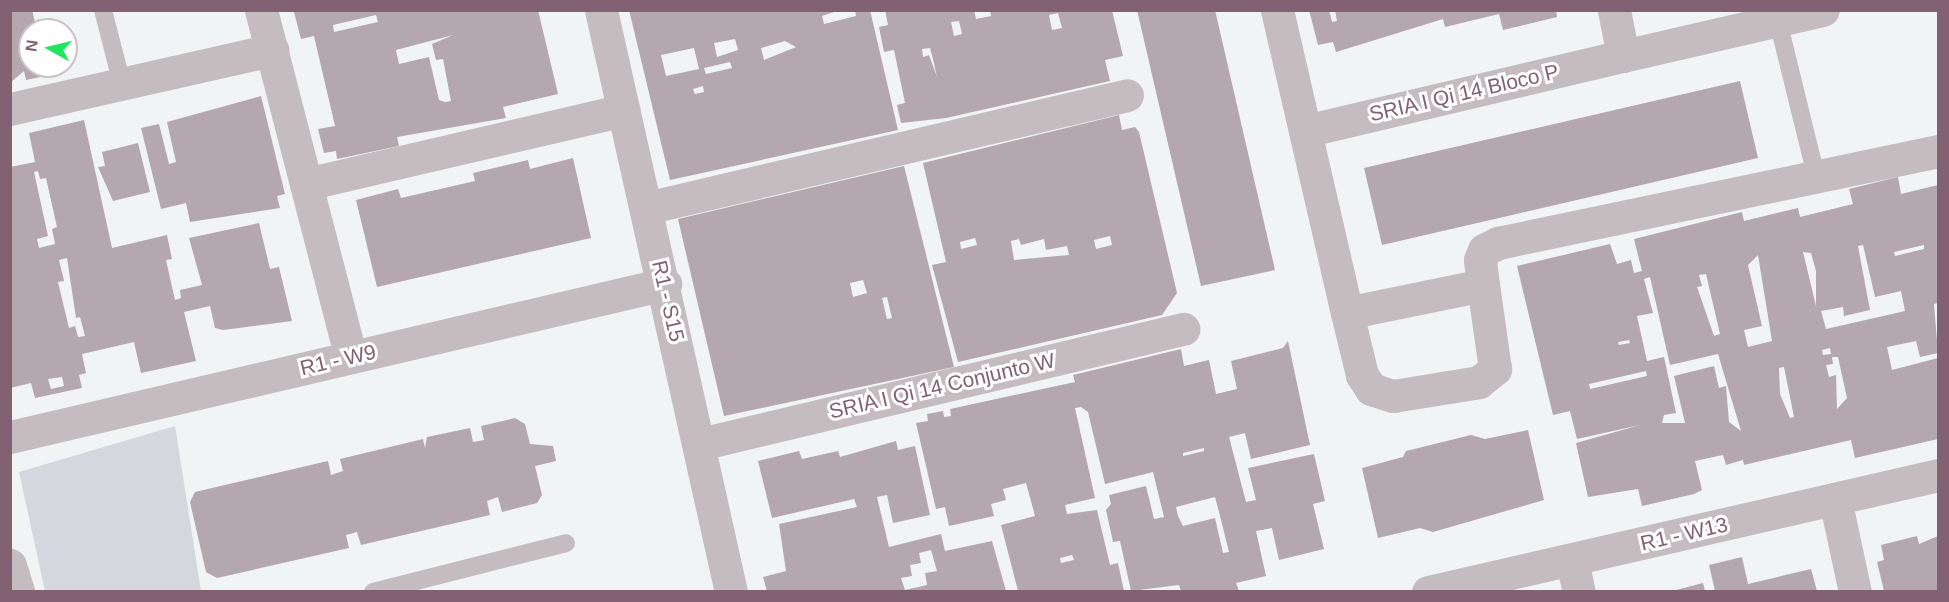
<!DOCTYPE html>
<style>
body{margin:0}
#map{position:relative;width:1949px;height:602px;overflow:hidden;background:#f0f4f4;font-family:Helvetica,sans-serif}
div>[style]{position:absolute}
.green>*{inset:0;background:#d4d7de}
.building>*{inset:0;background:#b5a7ae}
.lane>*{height:18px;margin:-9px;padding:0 9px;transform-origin:9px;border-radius:9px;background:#c5bcc0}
.street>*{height:33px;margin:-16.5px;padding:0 16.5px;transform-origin:16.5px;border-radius:16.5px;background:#c5bcc0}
span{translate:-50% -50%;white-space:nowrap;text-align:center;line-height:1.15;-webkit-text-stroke:6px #fff;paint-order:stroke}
.street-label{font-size:21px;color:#826272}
.frame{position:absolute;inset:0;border:12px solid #826272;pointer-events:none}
.north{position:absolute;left:18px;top:18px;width:60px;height:60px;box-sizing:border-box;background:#fff;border:2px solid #cdc0c7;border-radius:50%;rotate:278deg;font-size:16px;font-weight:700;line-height:24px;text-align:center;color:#826272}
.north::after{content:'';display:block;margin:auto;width:21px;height:27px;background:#1fe55a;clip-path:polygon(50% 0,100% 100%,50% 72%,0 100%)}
</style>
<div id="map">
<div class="green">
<i style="clip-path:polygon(175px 426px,201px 591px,45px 591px,19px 472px)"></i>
</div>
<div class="building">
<i style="clip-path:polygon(10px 10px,32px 10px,37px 30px,30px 30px,30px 66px,46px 66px,40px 77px,26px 80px,24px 71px,10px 83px)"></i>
<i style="clip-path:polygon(evenodd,538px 10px,558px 94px,503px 107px,506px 118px,397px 137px,399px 146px,337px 159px,336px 151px,324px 153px,318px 129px,335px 126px,314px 36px,301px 39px,294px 12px,538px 10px,376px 15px,378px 22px,334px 32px,333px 25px,376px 15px,538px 10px,453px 35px,432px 44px,436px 60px,443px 59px,451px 101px,445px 102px,439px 100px,429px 57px,399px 64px,396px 50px,453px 35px)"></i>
<i style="clip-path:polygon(evenodd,629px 10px,840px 10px,822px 16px,824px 24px,856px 16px,855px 10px,870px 10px,898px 130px,670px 180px,629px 10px,735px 39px,738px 50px,717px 57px,714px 43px,735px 39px,629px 10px,785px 41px,796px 47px,764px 60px,761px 48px,785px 41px,629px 10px,694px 48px,699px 69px,666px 76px,661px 55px,694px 48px,629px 10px,730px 62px,732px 68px,706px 74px,704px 68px,730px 62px,629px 10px,703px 86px,704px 92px,695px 94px,693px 89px,703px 86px)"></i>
<i style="clip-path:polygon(evenodd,885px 10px,974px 10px,976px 19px,991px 16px,990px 10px,1112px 10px,1123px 56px,1105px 60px,1110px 81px,946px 118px,901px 123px,897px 105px,905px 103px,894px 50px,884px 52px,879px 27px,888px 25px,885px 10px,1058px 13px,1062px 28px,1052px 30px,1049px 15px,1058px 13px,885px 10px,959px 21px,962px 34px,954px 36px,951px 22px,959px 21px,885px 10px,930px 48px,933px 59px,937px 77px,929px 55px,923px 57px,922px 49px,930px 48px)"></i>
<i style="clip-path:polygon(1137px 10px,1215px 10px,1275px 270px,1201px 286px)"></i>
<i style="clip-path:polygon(1309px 10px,1329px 10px,1332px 22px,1337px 21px,1335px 10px,1556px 10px,1557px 17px,1503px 30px,1499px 14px,1445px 27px,1443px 19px,1336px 52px,1333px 42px,1318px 45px)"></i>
<i style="clip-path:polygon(1740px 81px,1758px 158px,1382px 245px,1364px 168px)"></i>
<i style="clip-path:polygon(261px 96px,285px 194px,277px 196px,280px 208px,190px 222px,186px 203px,161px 209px,141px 128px,159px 124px,169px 164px,176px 162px,167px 122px)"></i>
<i style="clip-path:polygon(evenodd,1119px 115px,1122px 130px,1135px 127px,1139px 132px,1177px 293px,1162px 315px,958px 362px,932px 265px,946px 262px,923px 163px,1119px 115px,1110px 236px,1112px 245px,1096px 249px,1094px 240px,1110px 236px,1119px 115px,975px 238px,977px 245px,961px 249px,960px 242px,975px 238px,1119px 115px,1019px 239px,1021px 245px,1044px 239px,1046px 250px,1067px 246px,1069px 255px,1014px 260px,1011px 241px,1019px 239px)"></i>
<i style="clip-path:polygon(evenodd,84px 120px,112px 248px,167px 235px,172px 259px,166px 260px,175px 300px,181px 298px,180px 290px,202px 285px,189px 238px,259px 223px,270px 269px,279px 267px,292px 321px,223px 330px,215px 328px,210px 306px,184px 312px,196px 361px,141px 373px,134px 342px,82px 354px,86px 373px,79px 375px,82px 388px,35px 398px,31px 383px,10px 388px,10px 167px,35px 162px,29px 133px,84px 120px,38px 171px,40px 179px,46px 178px,57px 227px,52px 229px,55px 244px,39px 248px,37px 239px,48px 236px,34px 172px,38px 171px,84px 120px,67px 258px,76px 318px,80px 317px,85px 336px,78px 337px,75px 326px,69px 328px,58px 282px,64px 281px,59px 260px,67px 258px,84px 120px,62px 377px,64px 386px,51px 389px,48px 379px,62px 377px)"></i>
<i style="clip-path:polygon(138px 143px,150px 192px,113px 201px,98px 167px,105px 166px,102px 152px)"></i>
<i style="clip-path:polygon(573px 158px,591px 238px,377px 287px,356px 200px,398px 189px,401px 198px,475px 181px,473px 173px,528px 160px,530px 169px)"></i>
<i style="clip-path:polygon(evenodd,904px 166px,954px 367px,724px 416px,678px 219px,904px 166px,863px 280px,867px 293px,853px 297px,850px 283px,863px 280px,904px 166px,887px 297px,892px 318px,887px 319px,882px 298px,887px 297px)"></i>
<i style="clip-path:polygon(evenodd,1898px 177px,1901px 194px,1938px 185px,1938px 303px,1934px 304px,1938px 353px,1920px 357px,1916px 341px,1887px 347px,1892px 370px,1938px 358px,1938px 439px,1855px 458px,1851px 440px,1744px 465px,1743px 460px,1726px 465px,1723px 455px,1695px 461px,1702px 490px,1694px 494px,1642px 506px,1638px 489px,1588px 497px,1576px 443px,1640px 425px,1577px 439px,1570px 411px,1553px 415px,1517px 266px,1610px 244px,1617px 264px,1631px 260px,1634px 273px,1642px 271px,1634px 239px,1742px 212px,1744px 221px,1798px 208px,1800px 217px,1853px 204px,1849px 189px,1898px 177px,1863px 245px,1875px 297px,1901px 291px,1905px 311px,1826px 329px,1821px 311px,1843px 307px,1844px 316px,1870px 310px,1858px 246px,1863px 245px,1898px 177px,1924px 245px,1924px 249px,1895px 256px,1894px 252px,1924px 245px,1898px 177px,1803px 252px,1811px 253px,1816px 271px,1816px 306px,1803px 252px,1898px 177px,1758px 255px,1772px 341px,1748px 347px,1744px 330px,1762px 326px,1748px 265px,1758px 255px,1898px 177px,1706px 274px,1720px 334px,1714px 336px,1697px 287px,1702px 286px,1699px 275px,1706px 274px,1898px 177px,1650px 277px,1670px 365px,1718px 354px,1741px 431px,1729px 422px,1726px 386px,1719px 388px,1714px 366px,1674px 376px,1685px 423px,1662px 423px,1664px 415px,1676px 413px,1666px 366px,1664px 357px,1647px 361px,1637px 316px,1653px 313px,1644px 279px,1650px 277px,1898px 177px,1629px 340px,1630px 343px,1619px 345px,1618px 342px,1629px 340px,1898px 177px,1830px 348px,1831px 354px,1823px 355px,1822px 350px,1830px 348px,1898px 177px,1832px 357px,1838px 357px,1847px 398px,1837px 409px,1836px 375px,1829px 377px,1826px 365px,1833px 364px,1832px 357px,1898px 177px,1784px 367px,1794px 417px,1790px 418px,1780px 394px,1779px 368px,1784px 367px,1898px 177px,1646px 371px,1647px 376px,1590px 389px,1589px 384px,1646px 371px)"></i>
<i style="clip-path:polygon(evenodd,1288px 341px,1310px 445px,1251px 459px,1245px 433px,1229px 437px,1246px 502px,1256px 500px,1248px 468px,1314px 454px,1325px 501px,1313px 504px,1324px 549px,1279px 560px,1272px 528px,1256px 531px,1266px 576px,1236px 583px,1239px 591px,1181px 591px,1179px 585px,1131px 591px,1120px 541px,1113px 542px,1106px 510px,1111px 504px,1109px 495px,1146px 486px,1154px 519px,1164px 517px,1153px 472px,1105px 484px,1088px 412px,1081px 407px,1075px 408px,1095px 498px,1065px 505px,1067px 514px,1097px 510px,1110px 565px,1118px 563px,1124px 591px,1018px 591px,1001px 525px,1035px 516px,1026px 483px,1003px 489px,1006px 500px,991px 504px,994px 516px,949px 526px,945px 507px,936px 509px,916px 423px,928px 421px,927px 414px,943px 411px,944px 417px,951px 416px,950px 409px,1075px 382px,1073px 375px,1181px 349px,1184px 366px,1209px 360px,1216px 394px,1237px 389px,1231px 361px,1283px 348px,1288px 341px,1204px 448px,1204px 451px,1183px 456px,1183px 453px,1204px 448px,1288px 341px,1215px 497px,1219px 512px,1229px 552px,1223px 553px,1215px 518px,1183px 526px,1178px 516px,1176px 507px,1215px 497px,1288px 341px,1072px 555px,1074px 560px,1061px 563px,1060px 558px,1072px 555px)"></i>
<i style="clip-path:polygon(515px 418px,525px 424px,530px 444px,553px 446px,556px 461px,535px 466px,542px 495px,537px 503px,502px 512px,498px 497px,487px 501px,490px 515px,361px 545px,357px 532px,346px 535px,349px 548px,217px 578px,206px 572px,190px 502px,195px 492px,328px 461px,331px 475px,343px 471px,340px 459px,423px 439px,425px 448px,427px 437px,470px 428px,473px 442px,484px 440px,481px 426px)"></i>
<i style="clip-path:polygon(1528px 430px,1544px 500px,1433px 532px,1420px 528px,1378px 538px,1362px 468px,1403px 457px,1406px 451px,1471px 435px,1485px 439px)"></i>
<i style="clip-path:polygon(evenodd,896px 441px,898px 450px,915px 446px,930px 515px,893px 523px,887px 495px,877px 497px,889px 547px,941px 534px,945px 551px,992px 541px,1006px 591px,767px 591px,763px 577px,786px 571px,779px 524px,857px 507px,854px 499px,772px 518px,758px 461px,799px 451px,802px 459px,838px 451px,840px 457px,896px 441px,931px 550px,937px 571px,925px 573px,927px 585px,905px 590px,901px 578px,912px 576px,910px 565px,921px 563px,919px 553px,931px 550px)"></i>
<i style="clip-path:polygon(1917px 536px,1919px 544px,1938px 536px,1938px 591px,1884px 591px,1877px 562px,1884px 560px,1881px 545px)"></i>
<i style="clip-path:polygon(1742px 557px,1748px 584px,1811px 569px,1817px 591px,1715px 591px,1709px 565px)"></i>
<i style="clip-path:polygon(1703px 583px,1705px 591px,1672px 591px)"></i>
</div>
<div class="lane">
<i style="left:103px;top:10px;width:76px;rotate:75.6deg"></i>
<i style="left:1778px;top:21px;width:160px;rotate:76.2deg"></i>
<i style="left:373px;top:592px;width:199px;rotate:-14.2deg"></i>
</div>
<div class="street">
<i style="left:261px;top:10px;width:358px;rotate:75.5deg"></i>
<i style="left:601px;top:10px;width:596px;rotate:77.41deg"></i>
<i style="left:1277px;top:10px;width:311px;rotate:77deg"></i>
<i style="left:1347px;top:313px;width:64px;rotate:76.4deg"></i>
<i style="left:1362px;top:375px;width:17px;rotate:57deg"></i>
<i style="left:1371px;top:389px;width:23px;rotate:18deg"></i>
<i style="left:1393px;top:396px;width:87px;rotate:-9.2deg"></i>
<i style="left:1479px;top:382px;width:21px;rotate:-39deg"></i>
<i style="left:1495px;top:369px;width:85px;rotate:-98.1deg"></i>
<i style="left:1483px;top:285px;width:139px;rotate:168.4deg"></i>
<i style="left:1614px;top:10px;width:47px;rotate:78.9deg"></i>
<i style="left:1623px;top:56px;width:205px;rotate:-13deg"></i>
<i style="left:10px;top:109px;width:269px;rotate:-12.7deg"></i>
<i style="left:1305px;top:131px;width:327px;rotate:-13.3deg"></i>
<i style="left:306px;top:184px;width:326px;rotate:-13.1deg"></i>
<i style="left:646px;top:208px;width:494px;rotate:-13.2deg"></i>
<i style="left:1483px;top:285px;width:25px;rotate:-97deg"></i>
<i style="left:1480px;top:260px;width:11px;rotate:-68deg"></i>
<i style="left:1484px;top:250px;width:16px;rotate:-27deg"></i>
<i style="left:1498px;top:243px;width:450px;rotate:-11.8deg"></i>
<i style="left:10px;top:437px;width:673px;rotate:-13.15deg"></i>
<i style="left:700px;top:444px;width:497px;rotate:-13.4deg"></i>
<i style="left:1835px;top:499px;width:95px;rotate:77.9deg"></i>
<i style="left:1572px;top:560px;width:33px;rotate:78deg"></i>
<i style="left:10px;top:565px;width:28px;rotate:73deg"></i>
<i style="left:1428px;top:592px;width:523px;rotate:-12.92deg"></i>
</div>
<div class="street-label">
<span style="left:1464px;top:93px;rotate:-13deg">SRIA I Qi 14 Bloco P</span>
<span style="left:668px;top:301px;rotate:77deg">R1 - S15</span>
<span style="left:338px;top:360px;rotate:-13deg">R1 - W9</span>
<span style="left:942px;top:386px;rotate:-13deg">SRIA I Qi 14 Conjunto W</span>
<span style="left:1684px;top:534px;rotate:-13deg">R1 - W13</span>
</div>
<div class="frame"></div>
<div class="north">N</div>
</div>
